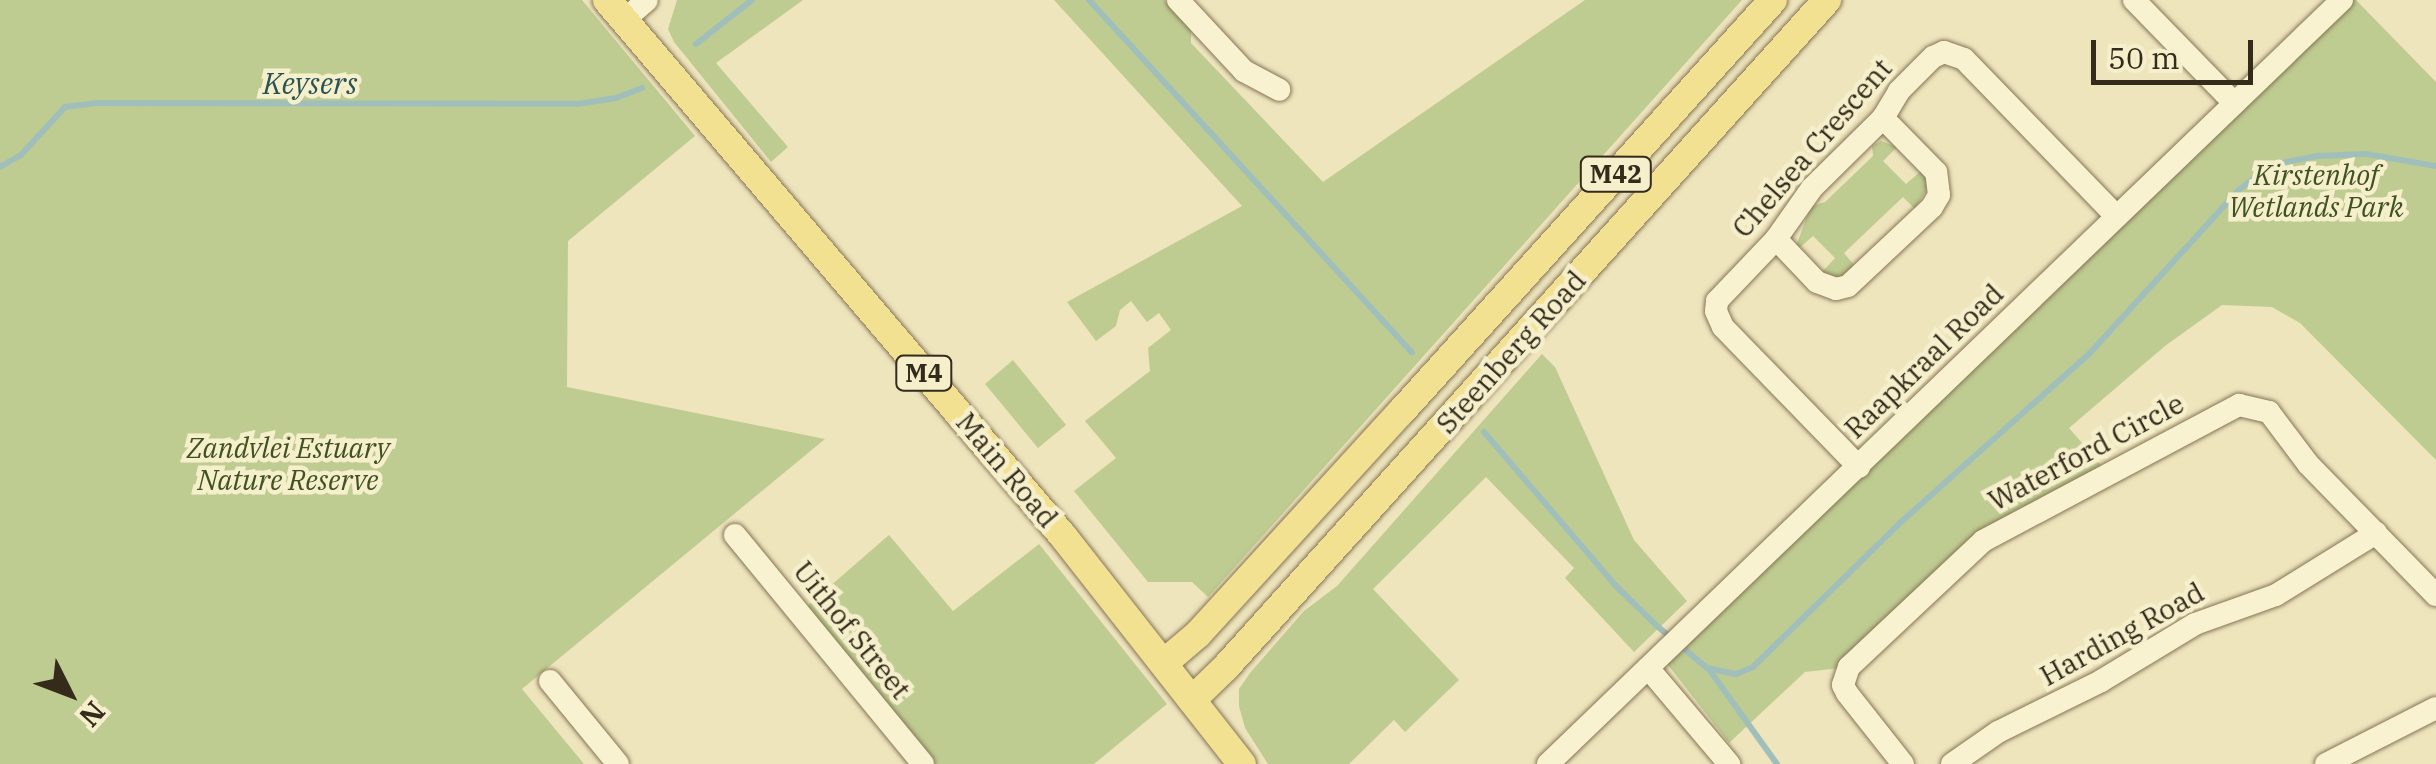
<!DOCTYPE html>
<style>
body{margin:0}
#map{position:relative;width:2436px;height:764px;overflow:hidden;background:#eee5bd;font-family:"IBM Plex Serif",serif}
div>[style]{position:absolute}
.green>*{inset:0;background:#becc91}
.stream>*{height:6px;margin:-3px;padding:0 3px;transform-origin:3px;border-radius:3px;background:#a1bfba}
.roads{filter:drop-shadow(0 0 2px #867556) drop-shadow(0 0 2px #867556)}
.minor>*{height:22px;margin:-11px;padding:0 11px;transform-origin:11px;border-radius:11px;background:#f9f2d0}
.major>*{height:28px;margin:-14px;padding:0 14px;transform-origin:14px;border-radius:14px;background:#f3e192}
span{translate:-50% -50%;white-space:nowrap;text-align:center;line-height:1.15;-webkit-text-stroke:9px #f6efcc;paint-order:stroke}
.shield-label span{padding:2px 8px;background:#f6efcc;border:2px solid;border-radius:8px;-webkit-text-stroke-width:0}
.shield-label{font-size:25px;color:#352b1b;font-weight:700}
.street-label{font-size:28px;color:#352b1b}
.park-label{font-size:28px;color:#405221;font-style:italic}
.water-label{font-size:30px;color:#2a5355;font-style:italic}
.north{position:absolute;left:20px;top:644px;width:100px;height:100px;-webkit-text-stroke:8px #f6efcc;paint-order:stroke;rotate:132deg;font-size:28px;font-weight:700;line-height:40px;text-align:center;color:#352b1b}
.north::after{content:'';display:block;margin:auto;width:35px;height:45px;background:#352b1b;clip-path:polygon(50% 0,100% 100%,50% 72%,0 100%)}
.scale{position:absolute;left:2091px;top:40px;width:162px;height:45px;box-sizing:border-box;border:5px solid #352b1b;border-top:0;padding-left:12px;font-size:30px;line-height:35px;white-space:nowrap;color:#352b1b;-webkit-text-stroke:8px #f6efcc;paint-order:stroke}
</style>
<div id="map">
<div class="green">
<i style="clip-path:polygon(0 0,582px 0,695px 136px,568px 241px,567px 387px,825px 439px,522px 689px,584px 764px,0 764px)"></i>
<i style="clip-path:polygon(677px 0,803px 0,716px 63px,788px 147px,771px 162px,674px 42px,668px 29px)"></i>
<i style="clip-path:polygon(1054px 0,1164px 0,1191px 30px,1191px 43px,1323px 182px,1585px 0,1742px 0,1208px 597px,1192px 582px,1148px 582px,1074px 491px,1116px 458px,1085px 421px,1150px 371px,1148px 348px,1171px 330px,1159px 313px,1147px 322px,1131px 301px,1120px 310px,1116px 326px,1096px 341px,1067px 302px,1242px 206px)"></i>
<i style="clip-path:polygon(2342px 0,2356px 0,2436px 82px,2436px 460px,2300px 323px,2272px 307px,2222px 305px,2165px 346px,2069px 428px,2108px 473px,1983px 541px,1849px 667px,1805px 672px,1729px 743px,1661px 656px)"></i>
<i style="clip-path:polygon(1881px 141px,1897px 147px,1883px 161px,1906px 184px,1921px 171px,1929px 185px,1915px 209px,1903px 197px,1844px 253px,1855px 266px,1840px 279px,1822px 272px,1835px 258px,1813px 236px,1798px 249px,1796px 246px,1811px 206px,1825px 202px,1873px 156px,1872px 146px)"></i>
<i style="clip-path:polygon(1542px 354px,1555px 367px,1634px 540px,1687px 601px,1634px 652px,1565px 578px,1574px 568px,1486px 477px,1373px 589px,1459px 680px,1405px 732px,1394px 720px,1349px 764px,1268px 764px,1245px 728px,1239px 706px,1239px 689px,1250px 673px,1304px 611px,1337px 586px)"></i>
<i style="clip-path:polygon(1013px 360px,1066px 425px,1038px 448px,985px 384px)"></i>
<i style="clip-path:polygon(889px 535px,953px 611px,1039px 544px,1167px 704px,1094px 764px,923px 764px,799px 613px)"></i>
</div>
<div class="stream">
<i style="left:1089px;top:0;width:478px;rotate:47.5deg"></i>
<i style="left:696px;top:44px;width:71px;rotate:-38.2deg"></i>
<i style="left:0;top:167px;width:24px;rotate:-30deg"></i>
<i style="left:21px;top:155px;width:65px;rotate:-47.5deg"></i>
<i style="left:65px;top:107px;width:32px;rotate:-7deg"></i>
<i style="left:97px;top:103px;width:481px;rotate:0.1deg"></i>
<i style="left:578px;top:104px;width:38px;rotate:-9deg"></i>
<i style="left:616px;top:98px;width:28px;rotate:-21deg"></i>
<i style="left:1484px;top:432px;width:201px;rotate:49.4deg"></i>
<i style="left:1615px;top:585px;width:59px;rotate:44.3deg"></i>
<i style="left:1657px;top:626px;width:65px;rotate:40deg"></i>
<i style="left:1707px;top:668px;width:30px;rotate:12deg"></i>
<i style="left:1736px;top:674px;width:18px;rotate:-22deg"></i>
<i style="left:1753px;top:667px;width:207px;rotate:-44.4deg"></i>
<i style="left:1901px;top:522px;width:252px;rotate:-41.8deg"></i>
<i style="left:2089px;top:354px;width:222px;rotate:-47.6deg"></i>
<i style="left:2239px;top:190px;width:24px;rotate:-38deg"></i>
<i style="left:2258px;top:175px;width:26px;rotate:-28deg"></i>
<i style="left:2281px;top:163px;width:38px;rotate:-11deg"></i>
<i style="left:2318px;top:156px;width:48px;rotate:-2.4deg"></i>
<i style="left:2366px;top:154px;width:71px;rotate:9.7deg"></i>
<i style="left:1708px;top:668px;width:118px;rotate:54.3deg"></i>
</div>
<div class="roads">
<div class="minor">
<i style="left:1178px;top:0;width:97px;rotate:47.1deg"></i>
<i style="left:1244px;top:71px;width:40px;rotate:28deg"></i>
<i style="left:2134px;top:0;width:144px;rotate:45.8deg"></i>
<i style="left:624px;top:20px;width:30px;rotate:-41deg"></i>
<i style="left:1776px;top:239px;width:59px;rotate:46.4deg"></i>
<i style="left:1817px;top:282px;width:20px;rotate:20deg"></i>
<i style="left:1836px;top:289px;width:12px;rotate:-14deg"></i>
<i style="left:1848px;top:286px;width:115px;rotate:-43.2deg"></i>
<i style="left:1932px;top:207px;width:14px;rotate:-60deg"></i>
<i style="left:1939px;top:195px;width:23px;rotate:-97deg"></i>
<i style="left:1936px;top:172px;width:76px;rotate:-134.5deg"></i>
<i style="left:1859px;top:467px;width:195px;rotate:-134.2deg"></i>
<i style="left:1723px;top:327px;width:17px;rotate:-114deg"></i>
<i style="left:1716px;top:311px;width:10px;rotate:-84deg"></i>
<i style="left:1717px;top:301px;width:86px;rotate:-46.4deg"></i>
<i style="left:1776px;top:239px;width:62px;rotate:-54.8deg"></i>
<i style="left:1812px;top:188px;width:100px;rotate:-44.6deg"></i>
<i style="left:1883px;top:118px;width:31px;rotate:-59deg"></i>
<i style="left:1899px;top:91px;width:48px;rotate:-45deg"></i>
<i style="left:1933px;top:57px;width:12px;rotate:-24deg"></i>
<i style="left:1944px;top:52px;width:21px;rotate:19deg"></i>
<i style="left:1964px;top:59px;width:219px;rotate:45.9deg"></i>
<i style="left:735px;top:535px;width:296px;rotate:50.6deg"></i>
<i style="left:1648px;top:668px;width:126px;rotate:49.8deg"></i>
<i style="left:550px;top:681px;width:107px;rotate:50.7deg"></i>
<i style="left:1548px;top:764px;width:1102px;rotate:-43.9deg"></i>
<i style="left:1903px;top:764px;width:90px;rotate:-128.3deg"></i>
<i style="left:1847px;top:693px;width:9px;rotate:-117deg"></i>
<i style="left:1843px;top:685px;width:19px;rotate:-72deg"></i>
<i style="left:1849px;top:667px;width:184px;rotate:-43.2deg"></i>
<i style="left:1983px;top:541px;width:290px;rotate:-28deg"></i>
<i style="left:2239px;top:405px;width:31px;rotate:13deg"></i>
<i style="left:2269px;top:412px;width:65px;rotate:53.1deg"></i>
<i style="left:2308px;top:464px;width:183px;rotate:45.7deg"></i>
<i style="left:1952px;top:764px;width:56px;rotate:-34.8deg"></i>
<i style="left:1998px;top:732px;width:115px;rotate:-26.3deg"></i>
<i style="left:2101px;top:681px;width:110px;rotate:-31.2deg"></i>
<i style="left:2195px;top:624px;width:86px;rotate:-19.7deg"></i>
<i style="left:2276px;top:595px;width:118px;rotate:-31.8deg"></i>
<i style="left:2326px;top:764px;width:123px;rotate:-27deg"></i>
</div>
<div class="major">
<i style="left:607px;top:0;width:704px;rotate:49.61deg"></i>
<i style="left:1063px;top:536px;width:290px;rotate:51.9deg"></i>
<i style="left:1164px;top:663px;width:45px;rotate:-40.5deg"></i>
<i style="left:1198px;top:634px;width:301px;rotate:-47.6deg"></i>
<i style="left:1401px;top:412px;width:555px;rotate:-47.92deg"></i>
<i style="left:1192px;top:700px;width:47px;rotate:-44.1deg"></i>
<i style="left:1226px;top:667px;width:898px;rotate:-47.98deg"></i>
</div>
</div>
<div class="shield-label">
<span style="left:1616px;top:174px">M42</span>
<span style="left:924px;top:373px">M4</span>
</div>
<div class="street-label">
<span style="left:1812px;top:148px;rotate:-49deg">Chelsea Crescent</span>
<span style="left:1511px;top:352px;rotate:-48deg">Steenberg Road</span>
<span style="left:1924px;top:361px;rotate:-44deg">Raapkraal Road</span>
<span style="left:2086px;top:452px;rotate:-28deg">Waterford Circle</span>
<span style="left:1007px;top:470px;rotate:50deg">Main Road</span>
<span style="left:852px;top:630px;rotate:51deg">Uithof Street</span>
<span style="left:2122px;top:634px;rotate:-29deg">Harding Road</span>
</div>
<div class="park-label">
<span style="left:2316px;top:191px">Kirstenhof<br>Wetlands Park</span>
<span style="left:288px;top:464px">Zandvlei Estuary<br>Nature Reserve</span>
</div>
<div class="water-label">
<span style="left:310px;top:83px">Keysers</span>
</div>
<div class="north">N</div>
<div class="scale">50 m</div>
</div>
